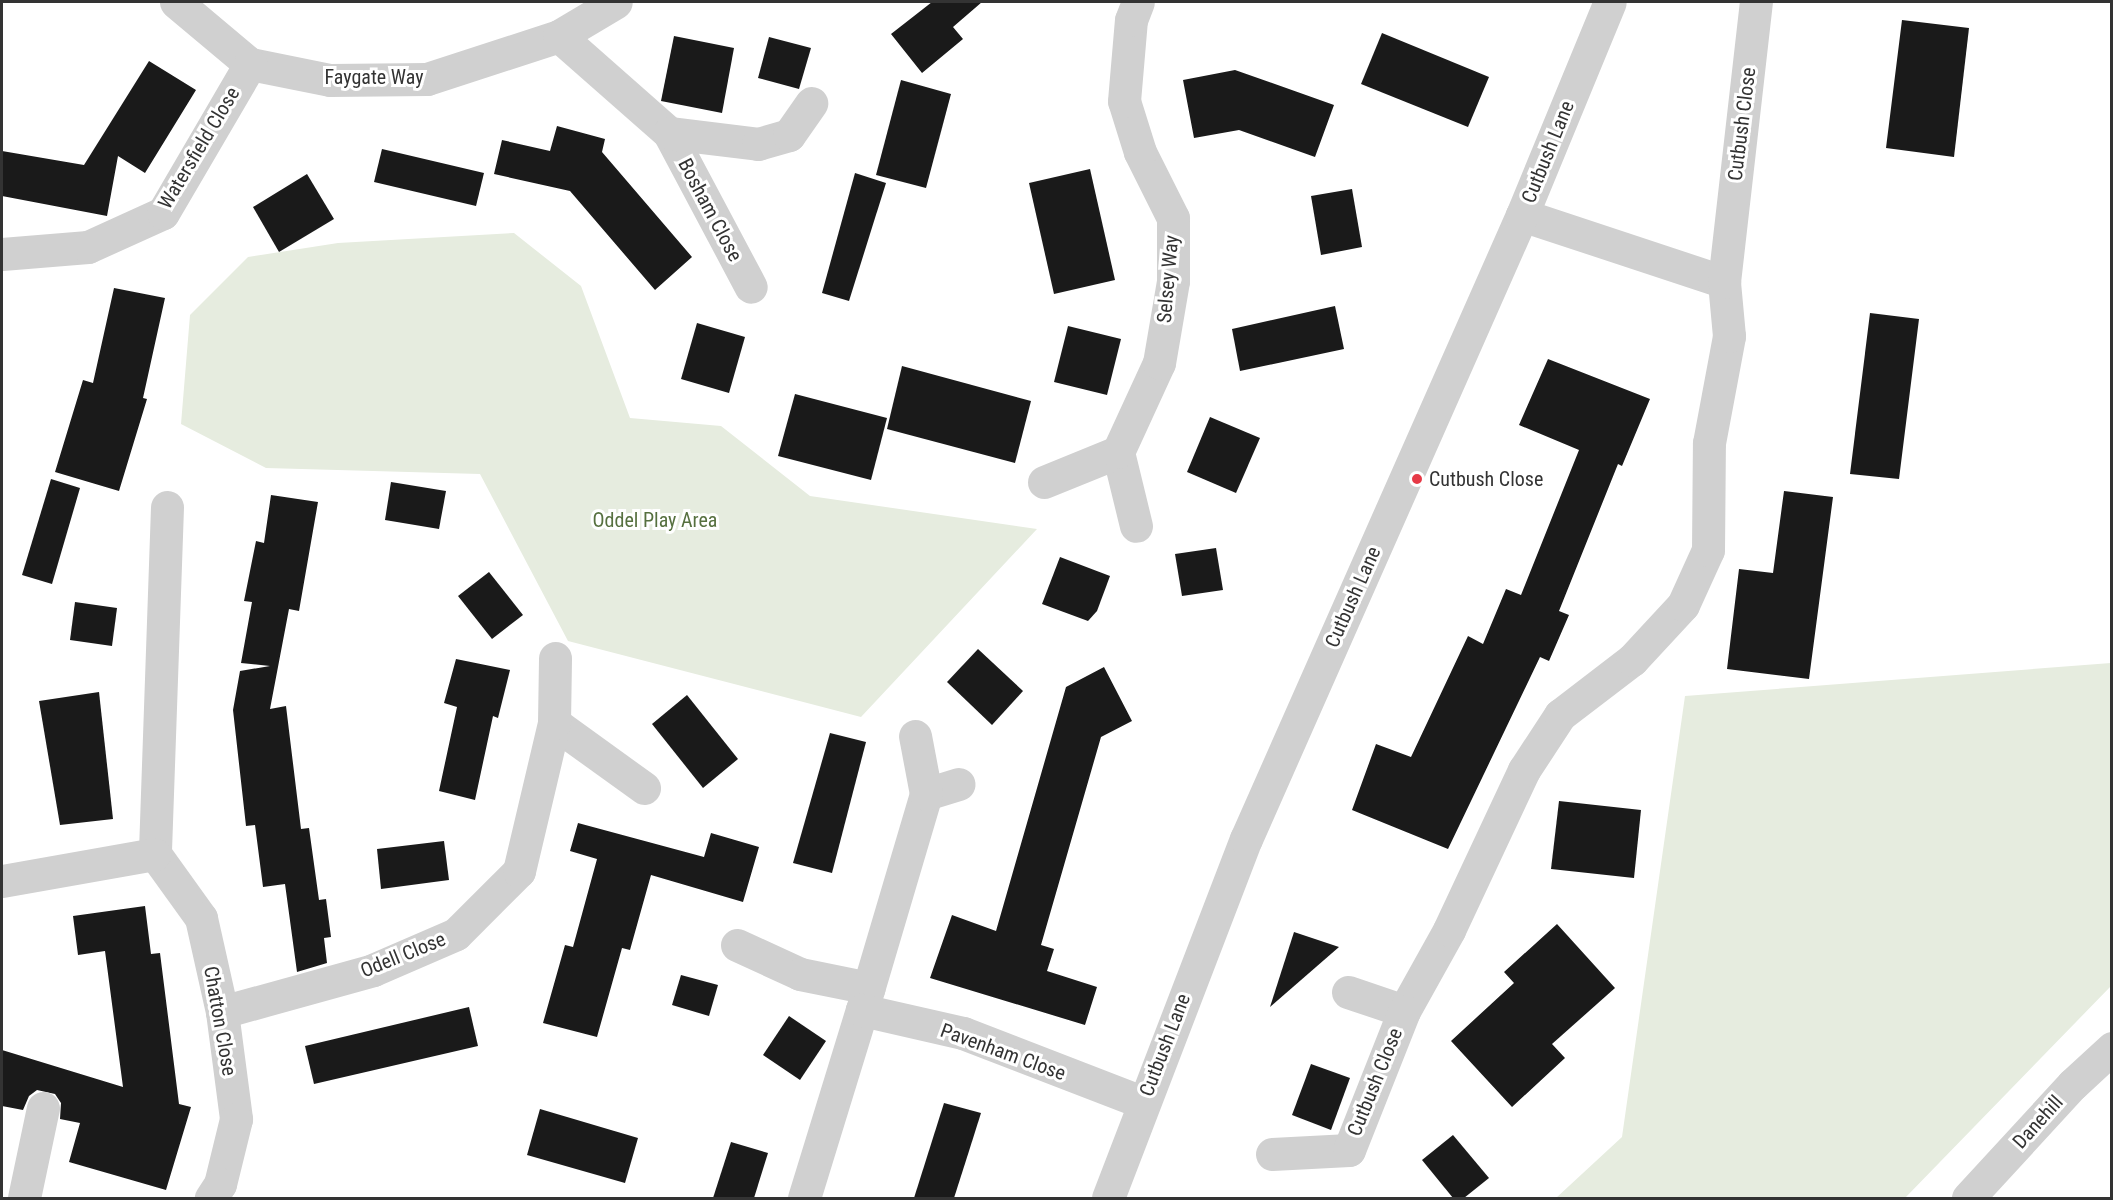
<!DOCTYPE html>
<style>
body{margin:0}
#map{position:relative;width:2113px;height:1200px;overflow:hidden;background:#fff;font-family:"Roboto Condensed",sans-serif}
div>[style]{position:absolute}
.green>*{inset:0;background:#e6ecdf}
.building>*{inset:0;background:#1a1a1a}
.minor>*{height:33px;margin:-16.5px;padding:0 16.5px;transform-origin:16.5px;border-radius:16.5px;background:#d0d0d0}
.dots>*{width:16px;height:16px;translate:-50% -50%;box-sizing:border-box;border:3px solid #fff;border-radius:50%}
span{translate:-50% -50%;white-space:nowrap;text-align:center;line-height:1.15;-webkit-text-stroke:6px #fff;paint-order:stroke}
.street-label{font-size:20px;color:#333}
.poi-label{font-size:20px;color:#333}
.left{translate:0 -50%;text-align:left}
.park-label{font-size:20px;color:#56703f}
.frame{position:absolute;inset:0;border:3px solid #333;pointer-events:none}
</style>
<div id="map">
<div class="green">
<i style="clip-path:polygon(514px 233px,581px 286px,630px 418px,721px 426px,810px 496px,1037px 529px,861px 717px,568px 641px,480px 474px,266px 468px,181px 424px,190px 315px,248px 257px,338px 243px)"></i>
<i style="clip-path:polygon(2111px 663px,2111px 986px,1905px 1198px,1556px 1198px,1622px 1137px,1685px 696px)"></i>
</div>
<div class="building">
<i style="clip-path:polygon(932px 2px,982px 2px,953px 27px,963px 39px,922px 73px,891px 34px)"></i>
<i style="clip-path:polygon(1902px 20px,1969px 28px,1954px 157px,1886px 148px)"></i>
<i style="clip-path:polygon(1382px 33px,1489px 77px,1468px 127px,1361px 84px)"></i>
<i style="clip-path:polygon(674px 36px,734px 48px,722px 113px,661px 101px)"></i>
<i style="clip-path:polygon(769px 37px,811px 48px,799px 89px,758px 78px)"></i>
<i style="clip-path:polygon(149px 61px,196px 90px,145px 173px,118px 156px,107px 216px,2px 196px,2px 151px,84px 165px)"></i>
<i style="clip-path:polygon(1235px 70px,1334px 105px,1315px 157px,1239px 130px,1194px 138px,1183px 80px)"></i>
<i style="clip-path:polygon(901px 80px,951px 94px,926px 188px,876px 175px)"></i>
<i style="clip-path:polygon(557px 126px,605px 139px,602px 152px,692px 257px,655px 290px,570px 191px,494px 174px,502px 140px,550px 151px)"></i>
<i style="clip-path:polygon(382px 149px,484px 173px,476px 206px,374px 182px)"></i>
<i style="clip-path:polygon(1090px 169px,1115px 280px,1054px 294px,1029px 183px)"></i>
<i style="clip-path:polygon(855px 173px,886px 183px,849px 301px,822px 293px)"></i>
<i style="clip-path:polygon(307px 174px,334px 219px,279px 252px,253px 207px)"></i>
<i style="clip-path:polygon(1352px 189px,1362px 247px,1321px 255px,1311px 196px)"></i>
<i style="clip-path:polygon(114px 288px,165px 298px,143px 398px,147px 399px,119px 491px,55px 472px,83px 380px,93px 383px)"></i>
<i style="clip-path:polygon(1335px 306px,1344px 349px,1240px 371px,1232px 329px)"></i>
<i style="clip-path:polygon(1870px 313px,1919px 319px,1899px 479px,1850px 474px)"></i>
<i style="clip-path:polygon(697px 323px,745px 337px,729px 393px,681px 379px)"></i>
<i style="clip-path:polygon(1068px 326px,1121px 339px,1107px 395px,1054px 382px)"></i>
<i style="clip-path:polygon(1548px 359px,1650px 399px,1622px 466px,1618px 464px,1559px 611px,1569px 615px,1549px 661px,1540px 657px,1448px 849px,1352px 810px,1376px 744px,1411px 757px,1468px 636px,1483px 644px,1506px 589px,1521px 595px,1579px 450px,1519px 425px)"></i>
<i style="clip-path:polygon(902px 366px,1031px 401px,1015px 463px,887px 429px)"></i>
<i style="clip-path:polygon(795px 394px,887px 418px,871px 480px,778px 456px)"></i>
<i style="clip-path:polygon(1210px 417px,1260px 438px,1236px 493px,1187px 472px)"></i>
<i style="clip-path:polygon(51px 479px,80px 488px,52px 584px,22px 575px)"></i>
<i style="clip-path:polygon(391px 482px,446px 491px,439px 529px,385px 520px)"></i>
<i style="clip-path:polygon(1784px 491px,1833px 497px,1809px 679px,1727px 669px,1739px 569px,1773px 573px)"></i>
<i style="clip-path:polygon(271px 495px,318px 502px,299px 611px,289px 609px,270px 709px,286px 706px,301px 829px,309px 828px,319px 900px,326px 899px,331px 937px,324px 938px,327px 963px,297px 972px,285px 884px,263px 887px,255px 825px,246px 826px,233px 710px,240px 671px,270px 666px,241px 663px,252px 602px,244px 601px,256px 541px,264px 543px)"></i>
<i style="clip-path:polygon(1216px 548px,1223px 590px,1182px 596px,1175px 554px)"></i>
<i style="clip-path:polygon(1060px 557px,1110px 576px,1097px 611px,1088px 621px,1042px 604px)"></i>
<i style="clip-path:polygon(489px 572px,523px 615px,492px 639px,458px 596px)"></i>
<i style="clip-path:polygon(75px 602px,117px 608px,112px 646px,70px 640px)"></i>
<i style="clip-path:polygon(978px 649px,1023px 691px,992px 725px,947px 682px)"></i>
<i style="clip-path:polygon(456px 659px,510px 670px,498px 718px,493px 716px,475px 800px,439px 791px,457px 707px,444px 703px)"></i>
<i style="clip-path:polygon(1104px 667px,1132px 721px,1101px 737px,1041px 945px,1054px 949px,1047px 971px,1097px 987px,1085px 1025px,930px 978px,952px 915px,996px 931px,1066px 687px)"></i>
<i style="clip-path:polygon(99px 692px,113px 819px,60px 825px,39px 701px)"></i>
<i style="clip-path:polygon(687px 695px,738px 759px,703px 788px,652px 724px)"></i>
<i style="clip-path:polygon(830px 733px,866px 742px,832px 873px,793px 863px)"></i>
<i style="clip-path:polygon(1559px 801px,1641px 810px,1634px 878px,1551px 869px)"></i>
<i style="clip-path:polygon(578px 823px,704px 857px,711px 833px,759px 847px,743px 902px,651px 875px,630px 950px,622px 948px,597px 1037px,543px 1023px,565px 945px,573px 947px,597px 859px,570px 851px)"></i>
<i style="clip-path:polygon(444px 841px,449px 880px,381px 889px,377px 849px)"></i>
<i style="clip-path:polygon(145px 906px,151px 954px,160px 953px,179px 1104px,191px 1107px,166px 1190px,69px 1162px,80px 1123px,60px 1119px,61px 1103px,55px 1094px,37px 1090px,29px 1096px,23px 1110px,2px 1106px,2px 1050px,123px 1087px,105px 951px,78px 955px,73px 916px)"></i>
<i style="clip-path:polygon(1557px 924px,1615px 988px,1552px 1044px,1565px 1058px,1512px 1107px,1451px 1041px,1514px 983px,1504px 972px)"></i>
<i style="clip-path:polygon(1294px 932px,1339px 947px,1270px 1007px)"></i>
<i style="clip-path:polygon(681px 975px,718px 985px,709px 1016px,672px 1005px)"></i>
<i style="clip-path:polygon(469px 1007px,478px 1046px,314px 1084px,305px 1046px)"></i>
<i style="clip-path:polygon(789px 1016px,826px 1041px,800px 1080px,763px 1055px)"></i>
<i style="clip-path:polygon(1311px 1064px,1350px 1078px,1331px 1130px,1292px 1115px)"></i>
<i style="clip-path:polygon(944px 1103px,981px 1113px,969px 1151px,954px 1198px,914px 1198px)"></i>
<i style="clip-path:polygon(540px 1109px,638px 1138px,625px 1183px,527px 1155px)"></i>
<i style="clip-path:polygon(1453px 1135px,1489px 1178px,1464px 1198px,1453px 1198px,1422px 1160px)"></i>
<i style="clip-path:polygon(731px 1142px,768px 1153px,754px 1198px,713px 1198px)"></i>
</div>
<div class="minor">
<i style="left:176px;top:2px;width:97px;rotate:40deg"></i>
<i style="left:250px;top:64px;width:82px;rotate:11.3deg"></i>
<i style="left:330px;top:80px;width:97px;rotate:-0.6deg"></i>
<i style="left:427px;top:79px;width:139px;rotate:-18deg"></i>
<i style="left:559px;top:36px;width:66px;rotate:-30.8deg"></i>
<i style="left:559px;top:36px;width:147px;rotate:41.4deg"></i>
<i style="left:669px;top:133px;width:174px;rotate:62deg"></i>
<i style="left:669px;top:133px;width:90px;rotate:7deg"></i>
<i style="left:758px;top:144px;width:32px;rotate:-16deg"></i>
<i style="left:789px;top:135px;width:39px;rotate:-55deg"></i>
<i style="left:1522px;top:215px;width:213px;rotate:18.3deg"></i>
<i style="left:2px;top:254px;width:86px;rotate:-4.7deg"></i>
<i style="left:88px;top:247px;width:82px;rotate:-24.4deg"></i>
<i style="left:163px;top:213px;width:173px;rotate:-59.7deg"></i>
<i style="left:1118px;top:452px;width:76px;rotate:76.3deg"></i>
<i style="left:1044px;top:482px;width:80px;rotate:-22.1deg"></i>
<i style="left:1118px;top:452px;width:98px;rotate:-65.3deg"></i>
<i style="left:1159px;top:363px;width:83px;rotate:-80.3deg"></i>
<i style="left:1173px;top:281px;width:63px;rotate:-90deg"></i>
<i style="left:1173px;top:218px;width:74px;rotate:-116.6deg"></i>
<i style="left:1140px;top:152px;width:53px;rotate:-107.4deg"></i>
<i style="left:1124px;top:101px;width:81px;rotate:-85.1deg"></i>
<i style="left:1131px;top:20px;width:19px;rotate:-69deg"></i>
<i style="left:167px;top:507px;width:347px;rotate:92deg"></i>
<i style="left:155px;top:854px;width:79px;rotate:54.3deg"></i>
<i style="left:201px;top:918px;width:96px;rotate:77.4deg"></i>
<i style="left:222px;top:1012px;width:108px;rotate:82.5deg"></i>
<i style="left:236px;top:1119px;width:67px;rotate:103.8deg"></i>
<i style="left:220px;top:1184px;width:17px;rotate:123deg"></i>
<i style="left:554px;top:723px;width:111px;rotate:35.8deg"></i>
<i style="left:926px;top:794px;width:34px;rotate:-17deg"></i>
<i style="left:2px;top:881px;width:155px;rotate:-10deg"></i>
<i style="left:737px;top:945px;width:69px;rotate:24.7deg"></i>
<i style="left:800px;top:974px;width:70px;rotate:11.5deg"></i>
<i style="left:1348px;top:992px;width:59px;rotate:18.7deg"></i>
<i style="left:1404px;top:1011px;width:93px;rotate:-60.9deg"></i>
<i style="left:1449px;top:930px;width:177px;rotate:-64.9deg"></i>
<i style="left:1524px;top:770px;width:66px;rotate:-56.8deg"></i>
<i style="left:1560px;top:715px;width:91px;rotate:-37.4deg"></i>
<i style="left:1632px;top:660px;width:75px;rotate:-47.2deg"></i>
<i style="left:1683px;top:605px;width:60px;rotate:-65.6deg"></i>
<i style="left:1708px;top:550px;width:107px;rotate:-89.5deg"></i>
<i style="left:1709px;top:443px;width:109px;rotate:-79.4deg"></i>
<i style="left:1729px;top:336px;width:54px;rotate:-95.3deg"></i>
<i style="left:1724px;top:282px;width:282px;rotate:-83.5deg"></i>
<i style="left:862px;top:1010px;width:225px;rotate:-73.5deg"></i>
<i style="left:926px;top:794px;width:59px;rotate:-100.7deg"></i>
<i style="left:222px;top:1012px;width:157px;rotate:-15.5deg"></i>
<i style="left:373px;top:970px;width:90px;rotate:-23.4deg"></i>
<i style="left:456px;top:934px;width:89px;rotate:-45deg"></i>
<i style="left:519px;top:871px;width:152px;rotate:-76.7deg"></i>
<i style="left:554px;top:723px;width:65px;rotate:-89.1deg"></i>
<i style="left:1272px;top:1154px;width:77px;rotate:-3deg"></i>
<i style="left:1349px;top:1150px;width:149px;rotate:-68.4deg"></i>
<i style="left:24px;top:1198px;width:92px;rotate:-78.1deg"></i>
<i style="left:804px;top:1198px;width:197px;rotate:-72.9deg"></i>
<i style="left:862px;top:1010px;width:104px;rotate:12.8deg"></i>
<i style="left:963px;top:1033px;width:192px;rotate:21.1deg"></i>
<i style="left:1108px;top:1198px;width:385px;rotate:-69deg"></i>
<i style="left:1246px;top:839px;width:682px;rotate:-66.14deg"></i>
<i style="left:1522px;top:215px;width:230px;rotate:-67.6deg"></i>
<i style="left:1968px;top:1198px;width:155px;rotate:-47.4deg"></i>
<i style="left:2073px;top:1084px;width:53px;rotate:-42.7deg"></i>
</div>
<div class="dots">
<i style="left:1417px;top:479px;background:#e63946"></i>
</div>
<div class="street-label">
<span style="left:374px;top:77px">Faygate Way</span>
<span style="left:1742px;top:124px;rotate:-83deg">Cutbush Close</span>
<span style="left:199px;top:148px;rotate:-59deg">Watersfield Close</span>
<span style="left:1548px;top:152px;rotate:-68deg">Cutbush Lane</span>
<span style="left:710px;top:210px;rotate:62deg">Bosham Close</span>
<span style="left:1168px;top:279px;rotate:-85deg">Selsey Way</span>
<span style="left:1353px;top:597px;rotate:-66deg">Cutbush Lane</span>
<span style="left:403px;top:955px;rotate:-22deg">Odell Close</span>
<span style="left:220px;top:1021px;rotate:80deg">Chatton Close</span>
<span style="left:1165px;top:1045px;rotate:-69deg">Cutbush Lane</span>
<span style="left:1003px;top:1052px;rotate:20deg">Pavenham Close</span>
<span style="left:1375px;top:1082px;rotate:-68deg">Cutbush Close</span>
<span style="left:2038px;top:1122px;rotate:-48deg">Danehill</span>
</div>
<div class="poi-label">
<span class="left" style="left:1429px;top:479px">Cutbush Close</span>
</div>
<div class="park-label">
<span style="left:655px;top:520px">Oddel Play Area</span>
</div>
<div class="frame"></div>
</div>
